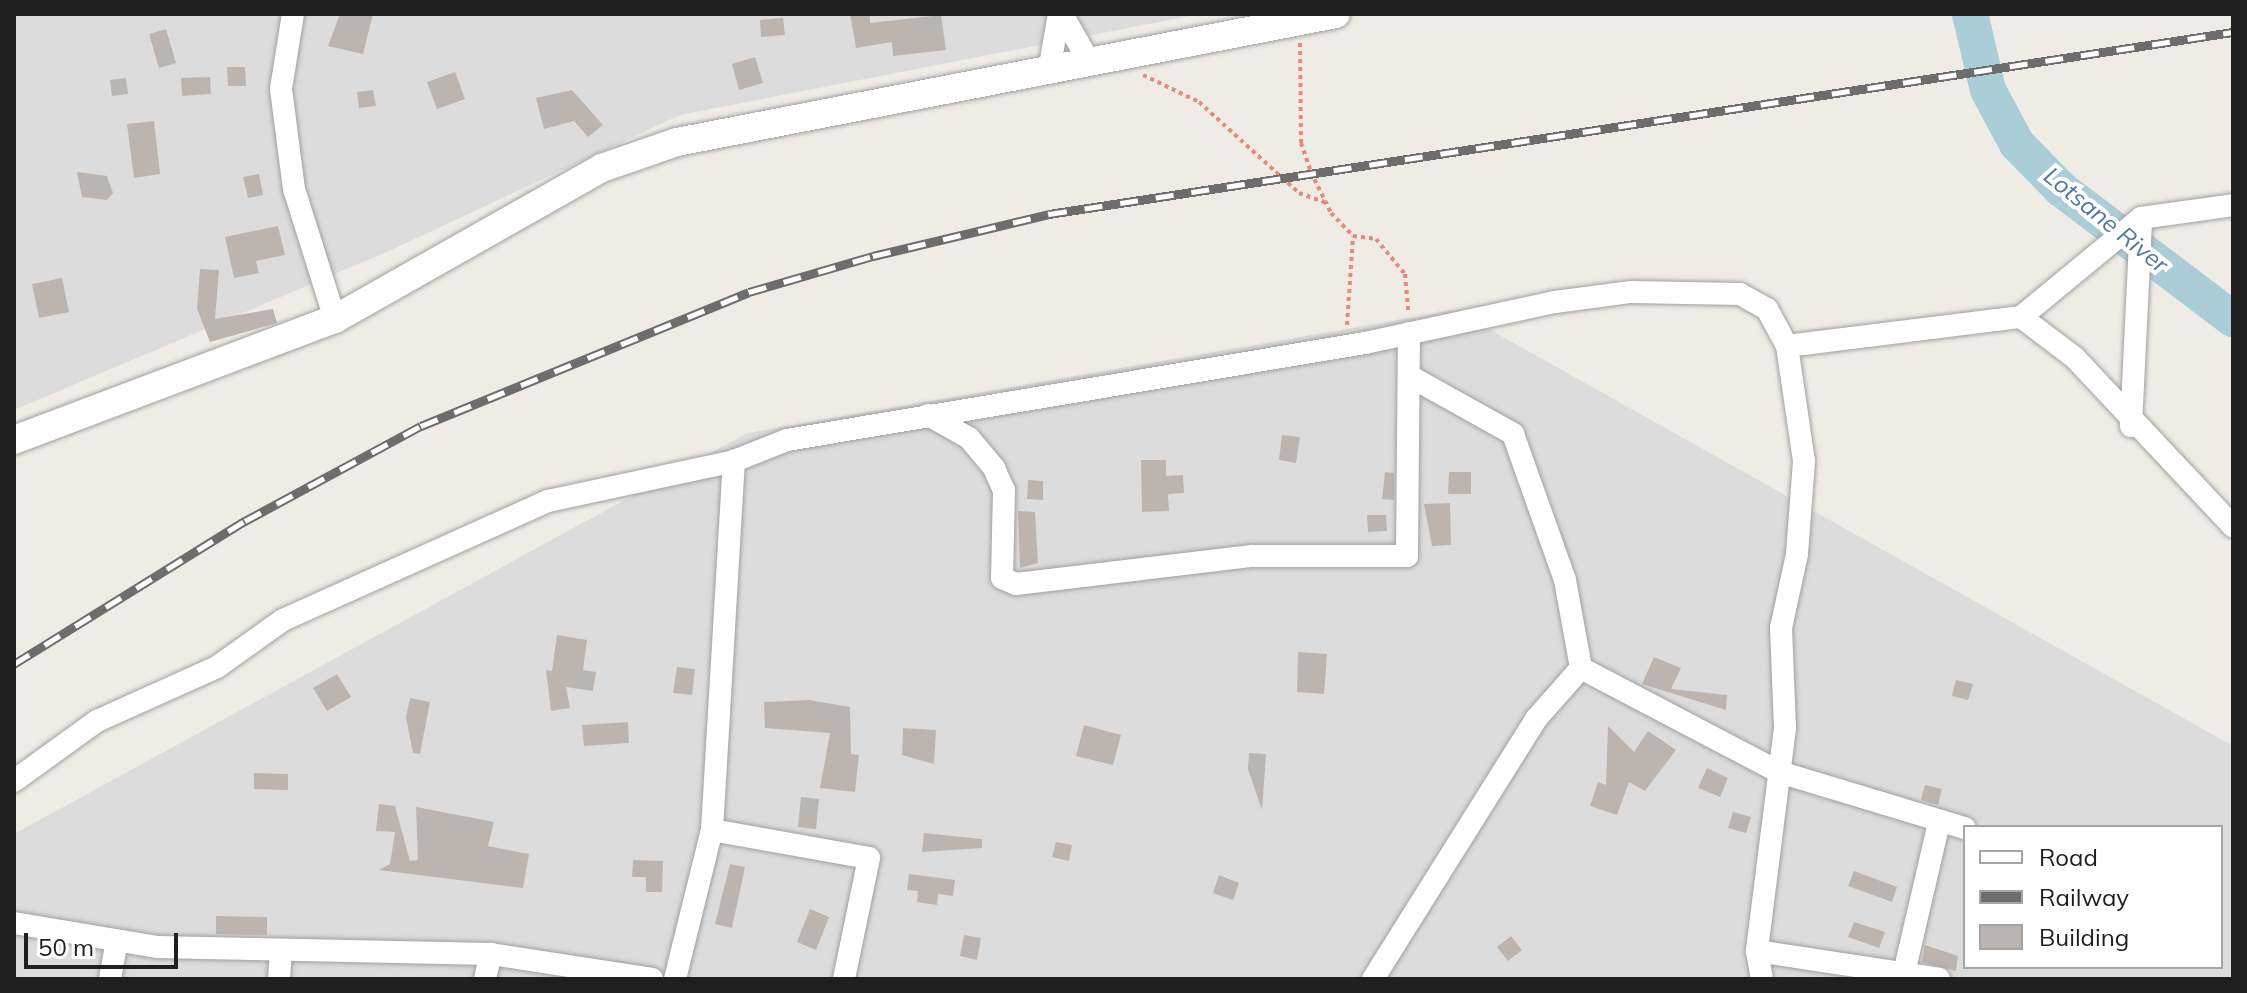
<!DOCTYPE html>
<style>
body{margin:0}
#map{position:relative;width:2247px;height:993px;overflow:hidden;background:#efece6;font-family:Mulish,sans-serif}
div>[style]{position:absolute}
.residential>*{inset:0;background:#dddcdc}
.river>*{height:36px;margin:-18px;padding:0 18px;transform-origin:18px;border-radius:18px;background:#aacdd8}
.building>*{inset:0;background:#bcb5af}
.path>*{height:4px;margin-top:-2px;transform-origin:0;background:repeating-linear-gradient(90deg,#ed8778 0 4px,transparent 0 8px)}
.roads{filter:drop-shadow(0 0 2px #a0a0a0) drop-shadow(0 0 2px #a0a0a0)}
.minor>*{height:22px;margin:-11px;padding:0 11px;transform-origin:11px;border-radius:11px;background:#fff}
.tertiary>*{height:28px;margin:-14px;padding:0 14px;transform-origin:14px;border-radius:14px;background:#fff}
.rail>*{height:9px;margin-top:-4.5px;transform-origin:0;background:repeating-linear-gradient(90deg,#fff 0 18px,#6d6d6d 0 36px);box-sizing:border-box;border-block:2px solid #6d6d6d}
span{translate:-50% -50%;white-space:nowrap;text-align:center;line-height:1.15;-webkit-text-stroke:8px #fff;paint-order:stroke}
.water-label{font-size:24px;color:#51769f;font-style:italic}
.frame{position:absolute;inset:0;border:16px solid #1f1f1f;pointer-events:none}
.legend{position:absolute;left:1963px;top:825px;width:260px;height:144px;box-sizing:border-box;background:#fff;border:2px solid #a5a5a5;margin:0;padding:10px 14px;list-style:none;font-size:24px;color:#1f1f1f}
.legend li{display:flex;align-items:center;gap:16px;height:40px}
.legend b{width:40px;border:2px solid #a5a5a5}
.scale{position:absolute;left:24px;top:933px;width:154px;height:36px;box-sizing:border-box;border:4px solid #1f1f1f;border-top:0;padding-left:10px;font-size:24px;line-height:28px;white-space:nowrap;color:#1f1f1f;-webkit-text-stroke:6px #fff;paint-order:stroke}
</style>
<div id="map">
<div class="residential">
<i style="clip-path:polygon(14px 14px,1200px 14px,680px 115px,389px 251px,14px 410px)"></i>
<i style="clip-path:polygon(evenodd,1455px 310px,2233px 746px,2233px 979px,14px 979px,14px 834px,747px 433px,1455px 310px,1965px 827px,2221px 827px,2221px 967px,1965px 967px,1965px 827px)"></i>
</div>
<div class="river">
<i style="left:1970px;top:14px;width:78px;rotate:76.7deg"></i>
<i style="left:1988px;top:90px;width:61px;rotate:61.8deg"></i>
<i style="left:2017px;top:144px;width:63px;rotate:45.6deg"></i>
<i style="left:2061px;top:189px;width:216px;rotate:37.1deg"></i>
</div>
<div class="building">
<i style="clip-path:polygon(340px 14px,373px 14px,363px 54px,328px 46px)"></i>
<i style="clip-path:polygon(850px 14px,870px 14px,870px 23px,941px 15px,946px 50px,893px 56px,892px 42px,856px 48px)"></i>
<i style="clip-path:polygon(783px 18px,785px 35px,761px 37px,760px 20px)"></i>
<i style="clip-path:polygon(166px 29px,176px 63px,159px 68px,149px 34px)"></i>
<i style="clip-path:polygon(755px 57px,763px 83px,739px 90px,732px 64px)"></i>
<i style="clip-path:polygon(227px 67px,245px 67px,246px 86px,228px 86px)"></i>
<i style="clip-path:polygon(455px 72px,465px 99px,437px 109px,427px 82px)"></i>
<i style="clip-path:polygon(210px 77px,211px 94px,182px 96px,181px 78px)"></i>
<i style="clip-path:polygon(126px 78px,128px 94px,112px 96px,110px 80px)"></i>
<i style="clip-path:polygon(373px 90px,376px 106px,359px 108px,357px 92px)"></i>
<i style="clip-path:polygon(572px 90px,603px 125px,588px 137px,574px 121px,544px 129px,536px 98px)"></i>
<i style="clip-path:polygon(154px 121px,160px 174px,134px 178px,127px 124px)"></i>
<i style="clip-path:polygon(77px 172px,107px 176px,113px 193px,107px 200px,82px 197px)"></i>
<i style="clip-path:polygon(259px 174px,263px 195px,248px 198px,243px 177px)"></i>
<i style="clip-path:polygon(278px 226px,285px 255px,256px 261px,259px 273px,234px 278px,225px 237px)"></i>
<i style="clip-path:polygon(200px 269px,219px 270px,215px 319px,273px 309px,277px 323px,210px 342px,197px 309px)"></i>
<i style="clip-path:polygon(62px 278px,69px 312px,39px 318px,32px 284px)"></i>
<i style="clip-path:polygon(1282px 435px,1300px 437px,1296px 463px,1279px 460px)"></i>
<i style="clip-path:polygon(1141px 460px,1166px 460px,1166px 476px,1183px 475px,1184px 493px,1168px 494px,1169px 511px,1142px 512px)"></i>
<i style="clip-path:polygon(1385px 472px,1394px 473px,1394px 500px,1382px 499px)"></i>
<i style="clip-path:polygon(1449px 472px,1471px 472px,1471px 494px,1448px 494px)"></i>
<i style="clip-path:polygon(1028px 480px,1043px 481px,1043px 500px,1027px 499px)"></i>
<i style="clip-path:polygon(1450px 503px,1451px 545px,1432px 546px,1424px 504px)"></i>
<i style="clip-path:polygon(1018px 511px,1035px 512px,1038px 563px,1020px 568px)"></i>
<i style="clip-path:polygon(1367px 515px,1386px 515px,1387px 531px,1368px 532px)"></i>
<i style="clip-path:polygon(557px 635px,587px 640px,583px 670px,596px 672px,593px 691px,566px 687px,570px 708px,551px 711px,546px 670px,552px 671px)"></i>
<i style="clip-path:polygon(1298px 652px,1327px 654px,1324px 694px,1297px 692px)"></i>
<i style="clip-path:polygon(1654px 657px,1681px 668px,1671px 689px,1727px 695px,1726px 710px,1642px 684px)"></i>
<i style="clip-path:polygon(677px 667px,695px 669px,692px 695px,673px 693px)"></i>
<i style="clip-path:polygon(337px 674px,351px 697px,327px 711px,313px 688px)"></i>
<i style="clip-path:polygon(1956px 680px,1973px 684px,1968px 700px,1952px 696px)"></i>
<i style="clip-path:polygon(410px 698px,430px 702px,420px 754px,413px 753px,406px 717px)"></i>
<i style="clip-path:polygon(809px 700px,850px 707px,851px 754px,859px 755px,855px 792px,820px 788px,830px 733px,765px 728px,764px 702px)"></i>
<i style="clip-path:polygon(628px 722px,629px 743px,584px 746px,582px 725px)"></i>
<i style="clip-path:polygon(1084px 725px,1121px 735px,1113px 765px,1076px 756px)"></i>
<i style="clip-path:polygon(1608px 726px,1634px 752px,1648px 731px,1676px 750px,1645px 791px,1629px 782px,1617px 815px,1590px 806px,1598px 782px,1606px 785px)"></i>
<i style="clip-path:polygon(903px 728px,936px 730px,934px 764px,902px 755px)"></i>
<i style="clip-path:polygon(1249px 753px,1266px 754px,1262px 810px,1248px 769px)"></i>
<i style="clip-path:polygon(1707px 768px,1728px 778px,1720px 797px,1698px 788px)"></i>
<i style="clip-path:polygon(254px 773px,288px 774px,288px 790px,254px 789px)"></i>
<i style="clip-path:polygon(1925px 785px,1942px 789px,1938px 805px,1921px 800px)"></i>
<i style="clip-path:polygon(801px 797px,819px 799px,816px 829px,798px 827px)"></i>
<i style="clip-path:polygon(379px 804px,395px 806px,410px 861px,418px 860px,416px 807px,494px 822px,488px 846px,529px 854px,523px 888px,379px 870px,390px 864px,395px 832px,376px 831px)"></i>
<i style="clip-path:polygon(1733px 812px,1751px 817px,1746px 833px,1728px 828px)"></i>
<i style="clip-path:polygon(924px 833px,982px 839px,982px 848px,922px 852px)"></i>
<i style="clip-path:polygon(1056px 842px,1072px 845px,1069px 861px,1052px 857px)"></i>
<i style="clip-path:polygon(633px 860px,663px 861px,662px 892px,646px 892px,646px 877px,632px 877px)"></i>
<i style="clip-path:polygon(730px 864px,745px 867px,732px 928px,715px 924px)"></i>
<i style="clip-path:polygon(1854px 871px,1897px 887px,1892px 902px,1848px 886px)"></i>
<i style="clip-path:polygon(909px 874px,955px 880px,953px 896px,938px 894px,937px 905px,917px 902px,918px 891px,907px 890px)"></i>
<i style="clip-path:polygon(1219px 875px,1239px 883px,1233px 900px,1213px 893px)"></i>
<i style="clip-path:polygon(810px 909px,829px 917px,816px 950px,797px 942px)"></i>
<i style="clip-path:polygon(216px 916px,267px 917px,267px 935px,216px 934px)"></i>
<i style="clip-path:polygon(1854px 922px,1885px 932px,1879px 948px,1848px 937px)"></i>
<i style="clip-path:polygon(964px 935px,981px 938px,977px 960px,960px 956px)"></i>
<i style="clip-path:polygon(1511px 936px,1522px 950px,1508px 961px,1497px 947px)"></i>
<i style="clip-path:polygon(1925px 945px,1958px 956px,1956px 971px,1922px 962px)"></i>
</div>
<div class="path">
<i style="left:1300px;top:43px;width:100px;rotate:89.4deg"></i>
<i style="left:1301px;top:143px;width:31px;rotate:71deg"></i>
<i style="left:1311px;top:172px;width:46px;rotate:64deg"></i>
<i style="left:1331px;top:213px;width:32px;rotate:46deg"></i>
<i style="left:1353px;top:236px;width:23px;rotate:7deg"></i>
<i style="left:1376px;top:239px;width:45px;rotate:50.4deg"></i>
<i style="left:1405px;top:274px;width:38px;rotate:85deg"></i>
<i style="left:1143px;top:75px;width:62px;rotate:25.7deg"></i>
<i style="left:1199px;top:102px;width:135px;rotate:42.3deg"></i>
<i style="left:1299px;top:193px;width:29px;rotate:20deg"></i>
<i style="left:1347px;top:325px;width:89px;rotate:-86.1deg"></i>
</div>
<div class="roads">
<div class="minor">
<i style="left:293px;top:14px;width:76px;rotate:99.1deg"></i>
<i style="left:281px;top:89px;width:101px;rotate:82.6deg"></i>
<i style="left:294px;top:189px;width:136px;rotate:72.5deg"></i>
<i style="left:1062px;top:14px;width:51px;rotate:60.4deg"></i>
<i style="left:1050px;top:65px;width:52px;rotate:-80deg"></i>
<i style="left:2021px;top:317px;width:156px;rotate:-39.5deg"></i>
<i style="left:2141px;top:218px;width:93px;rotate:-8deg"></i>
<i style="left:1787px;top:346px;width:236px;rotate:-7.1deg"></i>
<i style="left:2021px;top:317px;width:68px;rotate:37.2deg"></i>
<i style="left:2075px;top:358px;width:231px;rotate:46.8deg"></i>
<i style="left:1413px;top:378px;width:115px;rotate:29.2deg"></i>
<i style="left:1513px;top:434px;width:155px;rotate:70.4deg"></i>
<i style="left:1565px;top:580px;width:89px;rotate:79.7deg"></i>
<i style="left:1581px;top:668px;width:224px;rotate:27.7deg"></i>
<i style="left:1779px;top:772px;width:194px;rotate:16.8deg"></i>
<i style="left:928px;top:415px;width:47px;rotate:29.3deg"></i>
<i style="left:969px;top:438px;width:39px;rotate:50deg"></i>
<i style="left:994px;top:468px;width:24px;rotate:66deg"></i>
<i style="left:1004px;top:490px;width:88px;rotate:91.3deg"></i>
<i style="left:1002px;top:578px;width:15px;rotate:23deg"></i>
<i style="left:1016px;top:584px;width:238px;rotate:-6.8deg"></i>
<i style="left:1252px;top:556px;width:155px"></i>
<i style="left:1407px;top:556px;width:223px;rotate:-89.5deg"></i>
<i style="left:2131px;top:426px;width:208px;rotate:-87.2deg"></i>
<i style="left:14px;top:781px;width:102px;rotate:-35.9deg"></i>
<i style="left:97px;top:721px;width:132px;rotate:-24.2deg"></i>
<i style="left:217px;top:667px;width:81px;rotate:-35.5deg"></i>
<i style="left:283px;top:620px;width:290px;rotate:-24.2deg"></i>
<i style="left:548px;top:501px;width:190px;rotate:-12.1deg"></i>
<i style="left:734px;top:461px;width:57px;rotate:-21.6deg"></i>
<i style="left:787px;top:440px;width:586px;rotate:-9.53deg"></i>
<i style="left:1365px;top:343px;width:194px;rotate:-12.2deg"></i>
<i style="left:1555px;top:302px;width:77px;rotate:-7.5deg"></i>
<i style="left:1631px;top:292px;width:109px;rotate:1.1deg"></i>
<i style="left:1740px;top:294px;width:31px;rotate:29deg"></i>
<i style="left:1767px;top:309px;width:42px;rotate:61.6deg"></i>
<i style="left:1787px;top:346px;width:116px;rotate:81.6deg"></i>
<i style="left:1804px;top:461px;width:93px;rotate:94.3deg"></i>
<i style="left:1797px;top:554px;width:76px;rotate:102.2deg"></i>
<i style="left:1781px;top:628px;width:100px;rotate:87.7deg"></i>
<i style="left:1785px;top:728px;width:225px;rotate:97.2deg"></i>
<i style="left:1757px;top:951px;width:28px;rotate:80deg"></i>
<i style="left:712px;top:830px;width:159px;rotate:10.1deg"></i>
<i style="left:869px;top:858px;width:124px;rotate:101.7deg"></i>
<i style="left:14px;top:923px;width:146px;rotate:9.5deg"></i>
<i style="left:158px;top:947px;width:333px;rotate:1.2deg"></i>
<i style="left:491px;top:954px;width:163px;rotate:8.8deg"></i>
<i style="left:1757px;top:951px;width:184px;rotate:8.7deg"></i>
<i style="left:1904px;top:973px;width:155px;rotate:-76.9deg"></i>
<i style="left:110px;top:979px;width:39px;rotate:-80deg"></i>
<i style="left:279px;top:979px;width:27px;rotate:-86deg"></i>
<i style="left:485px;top:979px;width:26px;rotate:-77deg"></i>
<i style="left:675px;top:979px;width:154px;rotate:-76.1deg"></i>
<i style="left:712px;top:830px;width:370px;rotate:-86.6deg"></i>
<i style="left:1373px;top:979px;width:307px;rotate:-57.9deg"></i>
<i style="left:1536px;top:719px;width:68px;rotate:-48.6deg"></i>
</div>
<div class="tertiary">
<i style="left:14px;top:440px;width:343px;rotate:-20.7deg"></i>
<i style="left:335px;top:319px;width:307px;rotate:-29.5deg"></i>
<i style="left:602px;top:168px;width:79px;rotate:-19.1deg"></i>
<i style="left:677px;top:142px;width:671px;rotate:-10.99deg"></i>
</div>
</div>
<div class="rail">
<i style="left:14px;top:664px;width:272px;rotate:-31.8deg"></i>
<i style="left:245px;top:521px;width:200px;rotate:-28.4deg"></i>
<i style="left:421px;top:426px;width:354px;rotate:-22.2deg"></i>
<i style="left:749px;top:292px;width:129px;rotate:-16.2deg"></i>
<i style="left:873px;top:256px;width:181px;rotate:-13.4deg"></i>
<i style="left:1049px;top:214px;width:1198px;rotate:-8.74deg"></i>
</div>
<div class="water-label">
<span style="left:2106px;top:220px;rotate:39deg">Lotsane River</span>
</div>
<div class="frame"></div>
<ul class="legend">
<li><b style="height:10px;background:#fff"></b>Road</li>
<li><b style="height:10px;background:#6d6d6d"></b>Railway</li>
<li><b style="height:22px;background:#bcb5af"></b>Building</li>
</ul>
<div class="scale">50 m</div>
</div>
